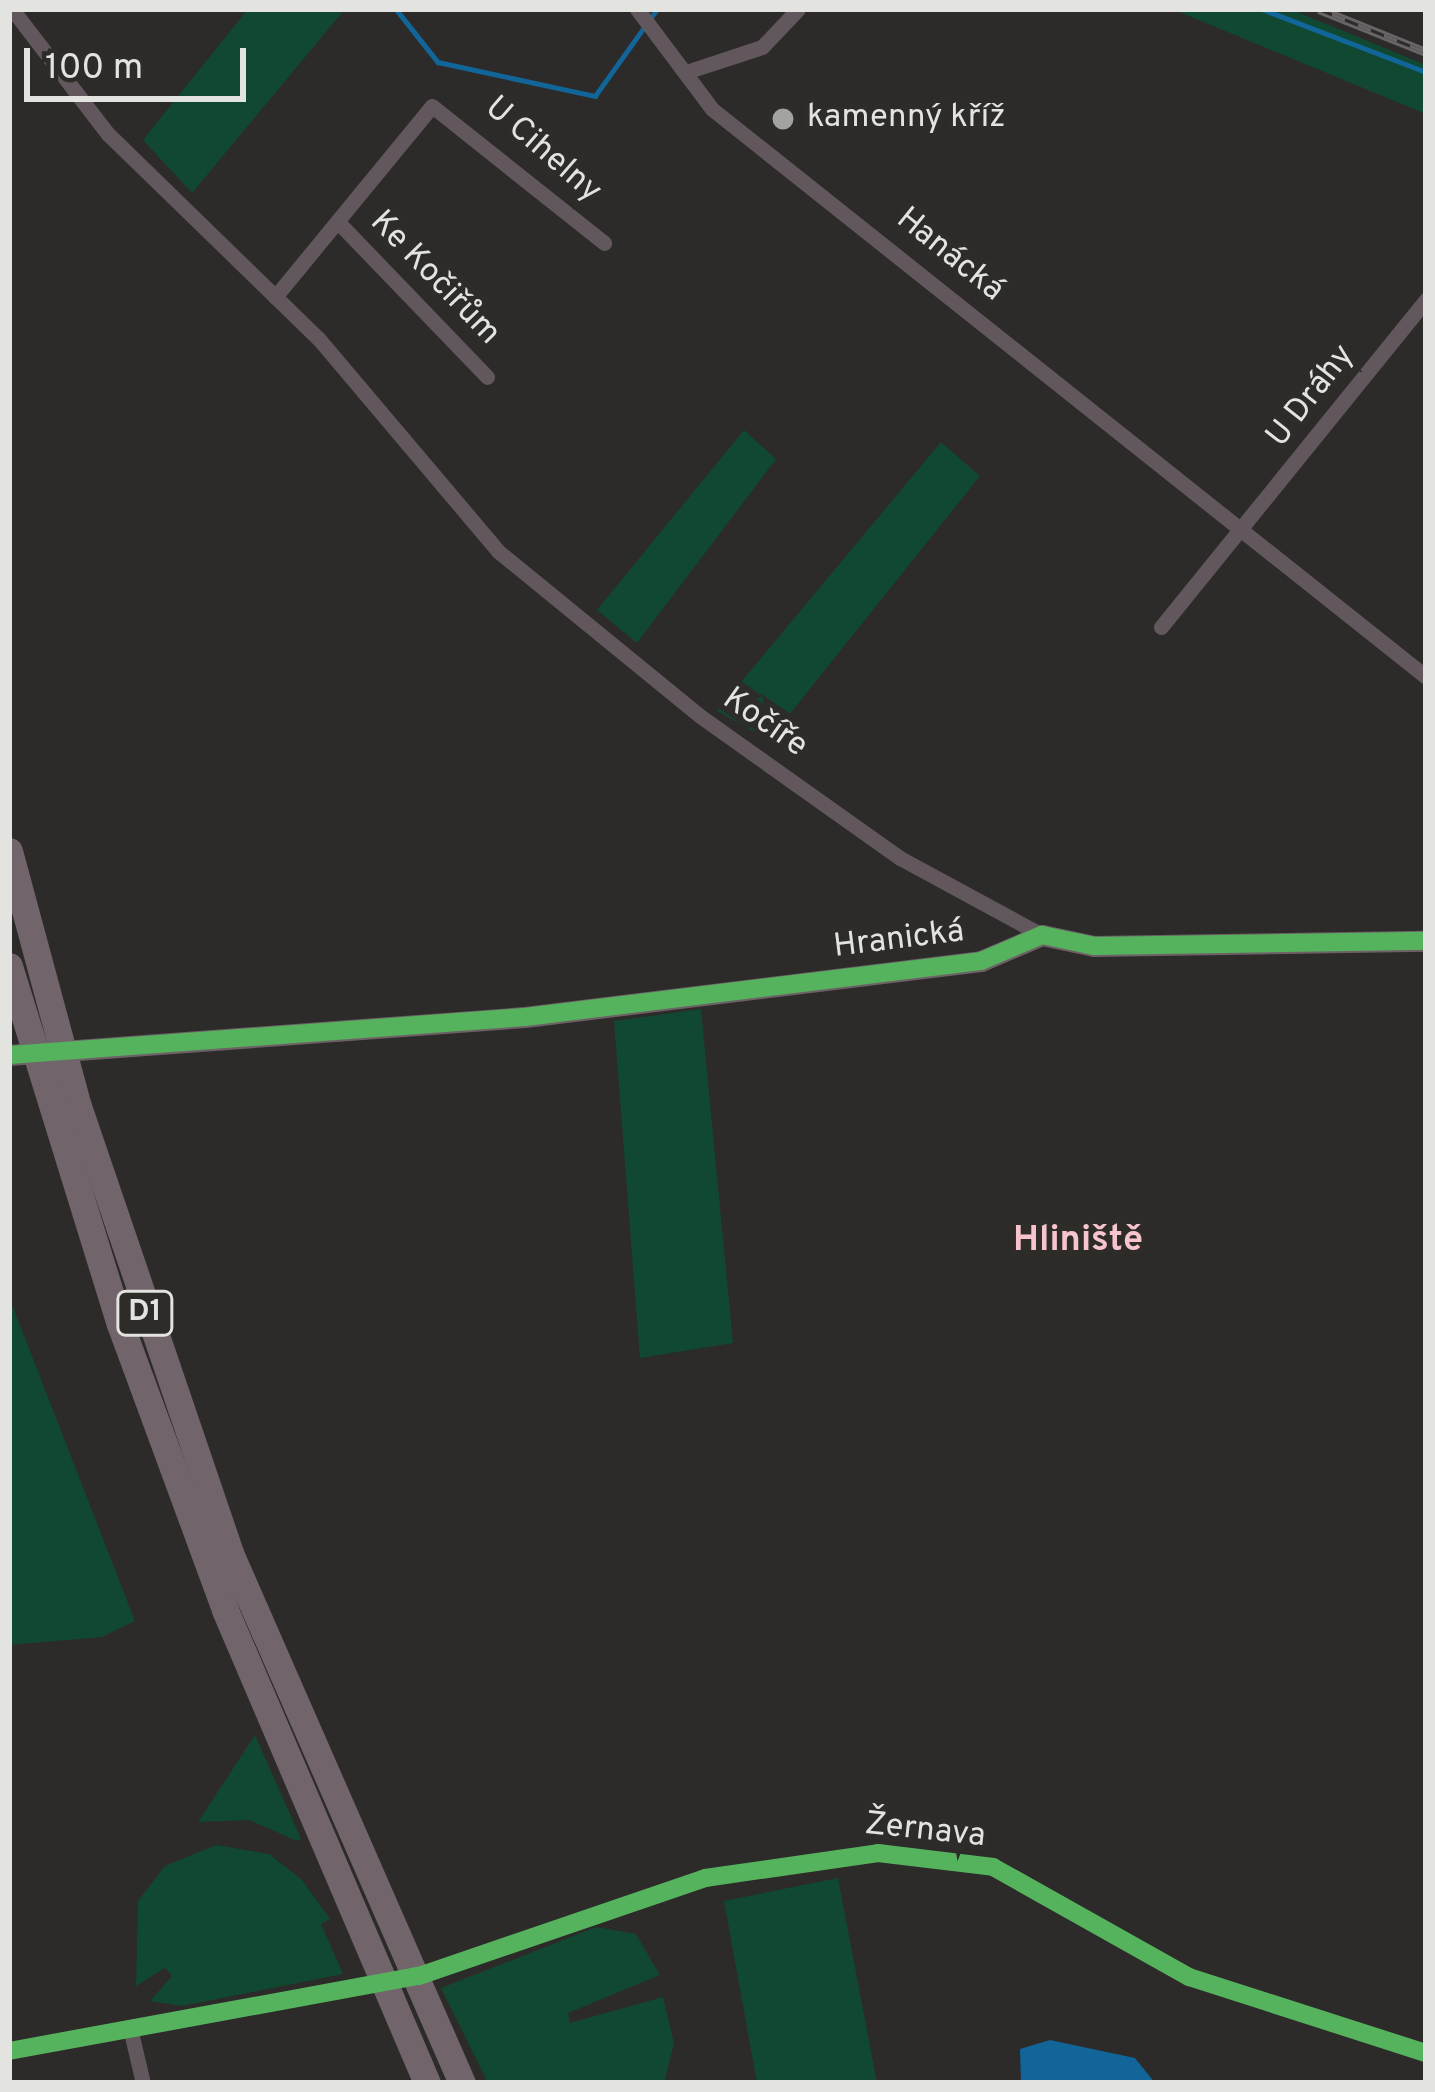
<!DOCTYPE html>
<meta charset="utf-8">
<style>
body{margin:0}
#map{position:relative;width:1435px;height:2092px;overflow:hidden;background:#2c2b2a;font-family:Overpass,sans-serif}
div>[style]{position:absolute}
.green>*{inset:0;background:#114831}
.water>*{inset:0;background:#116598}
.stream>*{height:4.5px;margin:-2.25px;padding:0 2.25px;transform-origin:2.25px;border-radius:2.25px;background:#116598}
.minor>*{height:15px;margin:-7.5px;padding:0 7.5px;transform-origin:7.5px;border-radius:7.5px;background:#62575c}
.secondary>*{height:21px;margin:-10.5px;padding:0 10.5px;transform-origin:10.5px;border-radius:10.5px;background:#6d6166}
.motorway>*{height:27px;margin:-13.5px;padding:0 13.5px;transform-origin:13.5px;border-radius:13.5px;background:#72646b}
.rail>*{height:9px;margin-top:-4.5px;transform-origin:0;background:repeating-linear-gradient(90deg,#2d2c29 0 14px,#696466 0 28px);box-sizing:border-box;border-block:3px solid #696466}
.cycleway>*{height:18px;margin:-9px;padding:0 9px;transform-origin:9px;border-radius:9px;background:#56b35d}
.dots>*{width:33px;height:33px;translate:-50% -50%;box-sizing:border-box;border:6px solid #2d2c29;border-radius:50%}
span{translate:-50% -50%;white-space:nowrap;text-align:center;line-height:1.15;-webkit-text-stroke:12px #2d2c29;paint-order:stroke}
.shield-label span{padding:3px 9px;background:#2d2c29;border:3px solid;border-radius:9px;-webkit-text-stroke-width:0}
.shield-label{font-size:30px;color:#e3e3e0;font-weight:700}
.poi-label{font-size:33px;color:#e3e3e0}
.left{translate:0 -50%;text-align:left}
.street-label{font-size:33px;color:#e3e3e0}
.neighbourhood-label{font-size:36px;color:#f7c4ce;font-weight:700}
.frame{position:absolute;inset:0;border:12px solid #e3e3e0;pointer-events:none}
.scale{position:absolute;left:24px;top:48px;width:222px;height:54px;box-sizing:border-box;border:6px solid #e3e3e0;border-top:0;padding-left:15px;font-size:36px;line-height:42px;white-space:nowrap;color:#e3e3e0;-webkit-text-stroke:9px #2d2c29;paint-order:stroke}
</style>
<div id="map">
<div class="green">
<i style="clip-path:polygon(248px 9px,345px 9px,192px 193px,143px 140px)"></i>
<i style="clip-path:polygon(1172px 9px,1290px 9px,1426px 65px,1426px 114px)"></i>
<i style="clip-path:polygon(744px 430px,776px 459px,637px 643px,597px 610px)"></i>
<i style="clip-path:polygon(941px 442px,980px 476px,769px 740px,717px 711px)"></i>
<i style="clip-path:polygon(701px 1009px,733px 1343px,640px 1358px,614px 1021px)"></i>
<i style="clip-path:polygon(9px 1297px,135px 1621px,102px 1637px,9px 1645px)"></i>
<i style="clip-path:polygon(255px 1735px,301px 1839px,297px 1841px,249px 1820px,198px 1822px)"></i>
<i style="clip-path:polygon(216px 1845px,269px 1854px,302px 1880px,330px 1919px,321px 1924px,343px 1974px,182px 2006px,150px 2001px,172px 1976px,165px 1968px,136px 1986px,138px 1901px,165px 1866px)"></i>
<i style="clip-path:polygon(838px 1878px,877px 2083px,757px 2083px,724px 1901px)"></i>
<i style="clip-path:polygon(596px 1927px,636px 1934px,660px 1975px,568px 2013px,570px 2023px,663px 1997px,674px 2043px,664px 2083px,488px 2083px,441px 1988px)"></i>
</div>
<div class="water">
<i style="clip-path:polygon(1050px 2040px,1135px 2058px,1155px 2083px,1021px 2083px,1020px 2049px)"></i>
</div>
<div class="stream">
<i style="left:396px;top:9px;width:68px;rotate:51.6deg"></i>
<i style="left:438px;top:62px;width:161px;rotate:12.2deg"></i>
<i style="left:595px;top:96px;width:107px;rotate:-54.5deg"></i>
<i style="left:1262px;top:9px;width:176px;rotate:21deg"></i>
</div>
<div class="minor">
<i style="left:12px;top:9px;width:158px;rotate:52.5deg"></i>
<i style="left:108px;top:134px;width:293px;rotate:44.2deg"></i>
<i style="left:318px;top:338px;width:280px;rotate:49.8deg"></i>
<i style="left:499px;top:552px;width:259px;rotate:39.2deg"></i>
<i style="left:700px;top:716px;width:245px;rotate:35.4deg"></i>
<i style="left:900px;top:858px;width:162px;rotate:28.5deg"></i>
<i style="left:637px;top:9px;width:125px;rotate:53.1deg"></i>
<i style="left:712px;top:109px;width:912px;rotate:38.5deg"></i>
<i style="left:689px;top:71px;width:77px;rotate:-18.2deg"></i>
<i style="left:762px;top:47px;width:52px;rotate:-46.5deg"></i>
<i style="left:338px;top:222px;width:215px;rotate:46.1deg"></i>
<i style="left:275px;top:297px;width:247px;rotate:-50.6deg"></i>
<i style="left:432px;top:106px;width:220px;rotate:38.5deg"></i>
<i style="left:1161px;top:627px;width:421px;rotate:-51deg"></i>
<i style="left:131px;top:2032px;width:52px;rotate:76.8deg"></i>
<i style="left:9px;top:2051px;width:417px;rotate:-10.4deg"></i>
<i style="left:419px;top:1976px;width:302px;rotate:-18.9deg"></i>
<i style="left:705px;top:1878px;width:175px;rotate:-8.2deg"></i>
<i style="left:878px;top:1853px;width:116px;rotate:6.9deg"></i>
<i style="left:993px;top:1867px;width:225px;rotate:29.3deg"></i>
<i style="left:1189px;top:1977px;width:249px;rotate:17.8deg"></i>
</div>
<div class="secondary">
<i style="left:9px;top:1055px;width:517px;rotate:-4.21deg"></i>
<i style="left:525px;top:1017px;width:459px;rotate:-7deg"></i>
<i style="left:981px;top:961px;width:66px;rotate:-23.1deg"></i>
<i style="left:1042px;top:935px;width:53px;rotate:11.9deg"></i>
<i style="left:1094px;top:946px;width:332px;rotate:-0.9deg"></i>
</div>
<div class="motorway">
<i style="left:9px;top:851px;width:264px;rotate:74.9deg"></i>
<i style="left:78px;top:1106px;width:472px;rotate:71.2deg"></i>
<i style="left:230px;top:1553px;width:579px;rotate:66.36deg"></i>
<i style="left:9px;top:966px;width:375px;rotate:72.8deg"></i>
<i style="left:120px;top:1324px;width:305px;rotate:69.8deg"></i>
<i style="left:225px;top:1610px;width:514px;rotate:66.87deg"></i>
</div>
<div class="rail">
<i style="left:1319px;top:9px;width:115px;rotate:21.9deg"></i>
</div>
<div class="cycleway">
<i style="left:9px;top:1055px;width:517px;rotate:-4.21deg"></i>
<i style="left:525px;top:1017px;width:459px;rotate:-7deg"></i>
<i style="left:981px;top:961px;width:66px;rotate:-23.1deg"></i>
<i style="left:1042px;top:935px;width:53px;rotate:11.9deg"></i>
<i style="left:1094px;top:946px;width:332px;rotate:-0.9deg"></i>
<i style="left:9px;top:2051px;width:417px;rotate:-10.4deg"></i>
<i style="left:419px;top:1976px;width:302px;rotate:-18.9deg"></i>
<i style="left:705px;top:1878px;width:175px;rotate:-8.2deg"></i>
<i style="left:878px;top:1853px;width:116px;rotate:6.9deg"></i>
<i style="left:993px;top:1867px;width:225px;rotate:29.3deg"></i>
<i style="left:1189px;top:1977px;width:249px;rotate:17.8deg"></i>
</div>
<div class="dots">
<i style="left:783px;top:119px;background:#a3a3a0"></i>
</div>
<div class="shield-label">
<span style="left:145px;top:1313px">D1</span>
</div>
<div class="poi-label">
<span class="left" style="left:807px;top:119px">kamenný kříž</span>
</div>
<div class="street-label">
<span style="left:542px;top:151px;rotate:41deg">U Cihelny</span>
<span style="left:949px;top:256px;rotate:39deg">Hanácká</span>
<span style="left:434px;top:279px;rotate:46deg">Ke Kočiřům</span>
<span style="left:1312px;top:397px;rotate:-52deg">U Dráhy</span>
<span style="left:764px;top:724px;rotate:35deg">Kočíře</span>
<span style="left:899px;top:941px;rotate:-7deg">Hranická</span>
<span style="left:925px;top:1832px;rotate:6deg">Žernava</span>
</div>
<div class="neighbourhood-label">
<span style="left:1078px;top:1242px">Hliniště</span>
</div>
<div class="frame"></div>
<div class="scale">100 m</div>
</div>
